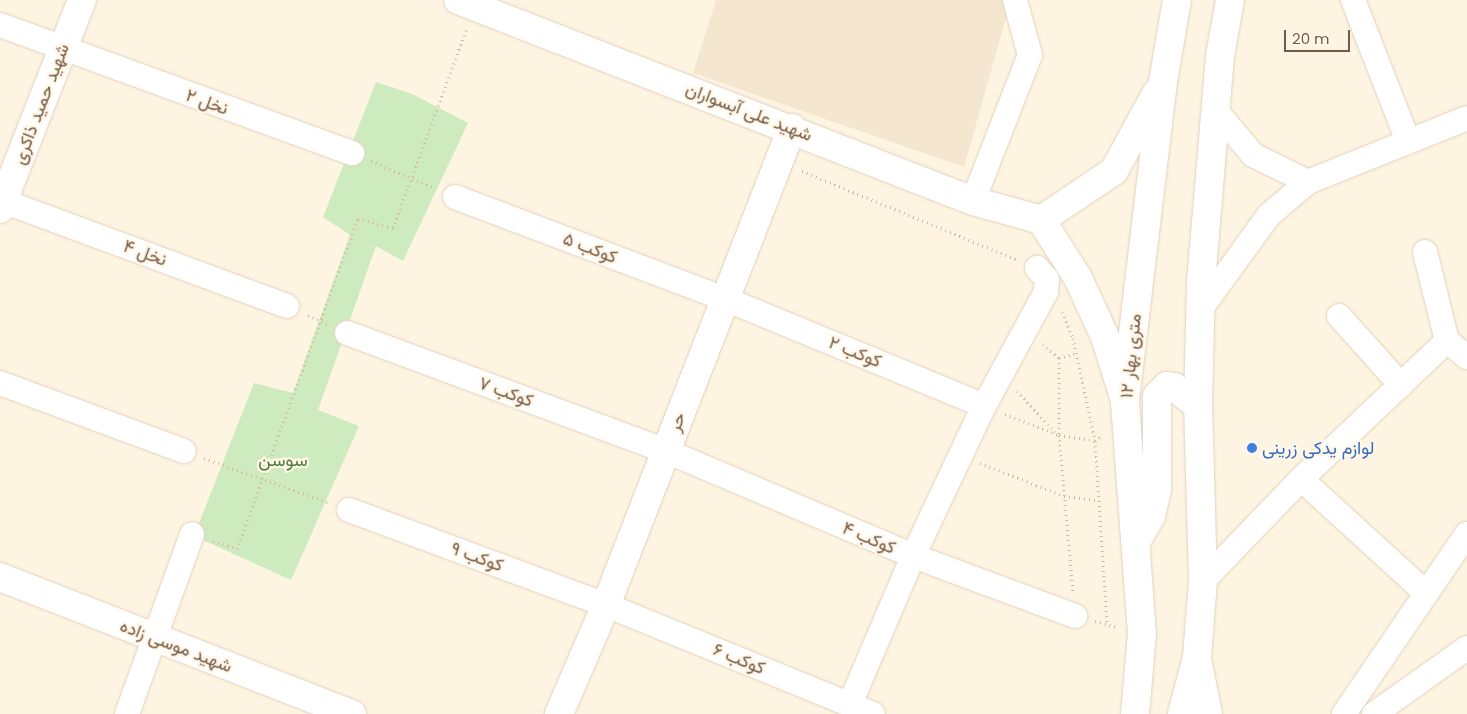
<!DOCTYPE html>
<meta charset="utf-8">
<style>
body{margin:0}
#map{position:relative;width:1467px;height:714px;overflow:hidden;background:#fdf4e1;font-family:Poppins,Vazirmatn,sans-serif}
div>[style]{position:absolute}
.residential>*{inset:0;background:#f5e6cf}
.green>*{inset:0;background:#ceebbf}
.path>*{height:3px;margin-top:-1.5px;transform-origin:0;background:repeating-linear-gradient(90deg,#d8b69a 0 1px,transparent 0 5px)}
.roads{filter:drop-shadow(0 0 1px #e2d0bc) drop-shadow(0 0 1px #e2d0bc)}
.minor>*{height:24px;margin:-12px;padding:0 12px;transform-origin:12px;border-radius:12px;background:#fff}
.tertiary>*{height:28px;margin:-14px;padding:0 14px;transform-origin:14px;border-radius:14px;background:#fff}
.dots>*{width:14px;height:14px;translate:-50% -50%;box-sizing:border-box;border:2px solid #fff7e8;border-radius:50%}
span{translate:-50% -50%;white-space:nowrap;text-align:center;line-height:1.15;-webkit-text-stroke:4.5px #fff7e8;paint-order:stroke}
.street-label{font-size:18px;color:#755a47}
.shop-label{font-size:18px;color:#366cbe}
.left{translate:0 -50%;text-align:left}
.park-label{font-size:18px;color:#4c7c3e}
.scale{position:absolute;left:1284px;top:30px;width:66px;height:22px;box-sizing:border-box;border:2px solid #755a47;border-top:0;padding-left:6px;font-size:15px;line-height:18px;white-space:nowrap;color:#755a47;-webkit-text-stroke:4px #fff7e8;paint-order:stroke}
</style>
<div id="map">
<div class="residential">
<i style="clip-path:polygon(716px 0,1011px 0,964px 167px,693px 73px)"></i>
</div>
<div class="green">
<i style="clip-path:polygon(376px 82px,412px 94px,468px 123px,403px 261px,376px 246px,318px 410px,359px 426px,291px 580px,194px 536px,254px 383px,293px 393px,350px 235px,323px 217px)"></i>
</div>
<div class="path">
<i style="left:371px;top:161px;width:69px;rotate:23.2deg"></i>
<i style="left:802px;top:171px;width:234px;rotate:22.4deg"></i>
<i style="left:1062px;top:312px;width:28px;rotate:67deg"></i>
<i style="left:1073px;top:338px;width:105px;rotate:77.9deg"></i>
<i style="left:1095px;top:441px;width:183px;rotate:86.2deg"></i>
<i style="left:308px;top:315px;width:21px;rotate:25deg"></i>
<i style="left:1043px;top:344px;width:21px;rotate:41deg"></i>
<i style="left:1059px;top:358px;width:77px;rotate:90deg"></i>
<i style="left:1059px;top:435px;width:36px;rotate:9deg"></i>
<i style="left:1095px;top:441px;width:9px;rotate:-36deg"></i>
<i style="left:1059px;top:358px;width:18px;rotate:-16deg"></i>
<i style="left:1017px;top:391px;width:59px;rotate:47.1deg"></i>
<i style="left:1005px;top:414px;width:58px;rotate:21.3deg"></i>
<i style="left:1059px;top:435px;width:157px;rotate:84.9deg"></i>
<i style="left:204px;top:458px;width:134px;rotate:19.7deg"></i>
<i style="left:980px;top:463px;width:90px;rotate:21.4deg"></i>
<i style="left:1064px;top:496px;width:34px;rotate:7deg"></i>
<i style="left:213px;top:541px;width:25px;rotate:18deg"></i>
<i style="left:237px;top:549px;width:351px;rotate:-69.9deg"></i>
<i style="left:358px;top:219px;width:36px;rotate:14deg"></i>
<i style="left:393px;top:228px;width:213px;rotate:-69.7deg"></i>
<i style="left:1095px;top:621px;width:24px;rotate:15deg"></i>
</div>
<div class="roads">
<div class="minor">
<i style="left:1353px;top:0;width:151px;rotate:68.7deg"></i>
<i style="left:0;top:25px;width:375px;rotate:20deg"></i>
<i style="left:1216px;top:111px;width:57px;rotate:49.9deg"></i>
<i style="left:1253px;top:155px;width:61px;rotate:26.1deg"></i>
<i style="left:455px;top:197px;width:289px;rotate:20.7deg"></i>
<i style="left:725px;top:299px;width:280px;rotate:22.4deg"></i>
<i style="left:0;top:200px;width:306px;rotate:20.3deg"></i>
<i style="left:973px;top:201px;width:157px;rotate:-68.7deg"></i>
<i style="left:1030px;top:55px;width:57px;rotate:-105.3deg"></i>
<i style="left:1425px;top:252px;width:92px;rotate:76.1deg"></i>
<i style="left:1447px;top:341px;width:26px;rotate:39deg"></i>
<i style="left:1200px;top:310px;width:117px;rotate:-54deg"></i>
<i style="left:1269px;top:215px;width:51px;rotate:-40.2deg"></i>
<i style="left:1308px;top:182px;width:171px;rotate:-21.9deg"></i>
<i style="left:1339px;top:316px;width:93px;rotate:48.1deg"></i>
<i style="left:347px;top:333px;width:340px;rotate:20.3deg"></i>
<i style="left:666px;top:451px;width:268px;rotate:23deg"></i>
<i style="left:913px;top:556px;width:173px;rotate:20.3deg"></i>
<i style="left:0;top:383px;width:196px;rotate:20.3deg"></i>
<i style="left:1301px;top:479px;width:169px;rotate:42.4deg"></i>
<i style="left:349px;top:510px;width:274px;rotate:20.3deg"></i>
<i style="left:606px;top:605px;width:288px;rotate:22.2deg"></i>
<i style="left:1203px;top:581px;width:141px;rotate:-46.1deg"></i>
<i style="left:1301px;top:479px;width:201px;rotate:-43.4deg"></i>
<i style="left:850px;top:704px;width:161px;rotate:-66.9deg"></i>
<i style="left:913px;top:556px;width:166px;rotate:-64.7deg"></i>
<i style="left:984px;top:406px;width:130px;rotate:-61.5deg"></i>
<i style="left:1046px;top:292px;width:13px;rotate:-86deg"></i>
<i style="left:1047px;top:279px;width:15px;rotate:-132deg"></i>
<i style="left:127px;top:714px;width:191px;rotate:-70.1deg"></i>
<i style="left:1344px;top:714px;width:218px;rotate:-55.7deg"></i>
<i style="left:1374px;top:714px;width:114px;rotate:-35.4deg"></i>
</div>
<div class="tertiary">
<i style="left:458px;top:0;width:553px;rotate:21.32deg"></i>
<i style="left:973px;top:201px;width:71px;rotate:15.6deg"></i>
<i style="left:1041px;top:220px;width:69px;rotate:57.5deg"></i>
<i style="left:1078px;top:278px;width:65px;rotate:65.4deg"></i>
<i style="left:1105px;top:337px;width:66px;rotate:72.4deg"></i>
<i style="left:0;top:209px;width:225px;rotate:-68.6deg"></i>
<i style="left:1041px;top:220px;width:88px;rotate:-33.9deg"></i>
<i style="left:1114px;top:171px;width:88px;rotate:-61.4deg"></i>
<i style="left:1136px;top:542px;width:30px;rotate:-60deg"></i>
<i style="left:1151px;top:516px;width:27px;rotate:-77deg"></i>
<i style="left:1157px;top:490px;width:94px;rotate:-90deg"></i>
<i style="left:1157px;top:396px;width:14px;rotate:-45deg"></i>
<i style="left:1167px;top:386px;width:7px;rotate:8deg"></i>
<i style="left:1174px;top:387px;width:31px;rotate:38deg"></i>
<i style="left:0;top:577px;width:378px;rotate:21.3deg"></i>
<i style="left:1198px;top:664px;width:51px;rotate:78.7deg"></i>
<i style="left:559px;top:714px;width:119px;rotate:-66.7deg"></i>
<i style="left:606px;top:605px;width:512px;rotate:-68.7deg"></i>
<i style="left:1135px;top:714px;width:80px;rotate:-85deg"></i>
<i style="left:1142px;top:634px;width:235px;rotate:-94.2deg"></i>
<i style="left:1125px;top:400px;width:320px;rotate:-83.2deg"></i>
<i style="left:1163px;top:82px;width:83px;rotate:-80.3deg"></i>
<i style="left:1182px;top:714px;width:59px;rotate:-75.3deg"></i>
<i style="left:1197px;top:657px;width:76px;rotate:-85.5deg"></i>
<i style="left:1203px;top:581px;width:175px;rotate:-91.6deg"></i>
<i style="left:1198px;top:406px;width:124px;rotate:-88.6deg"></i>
<i style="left:1201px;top:282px;width:227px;rotate:-85.2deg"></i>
<i style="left:1220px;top:56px;width:57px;rotate:-79.9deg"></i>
</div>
</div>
<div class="dots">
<i style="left:1252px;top:448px;background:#3f7fe0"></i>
</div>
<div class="street-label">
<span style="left:207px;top:102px;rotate:20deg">نخل ۲</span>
<span style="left:41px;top:104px;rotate:-69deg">شهید حمید ذاکری</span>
<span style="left:749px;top:112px;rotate:21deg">شهید علی آبسواران</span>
<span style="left:590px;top:248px;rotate:21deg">کوکب ۵</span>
<span style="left:145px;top:253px;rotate:20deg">نخل ۴</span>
<span style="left:855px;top:352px;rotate:22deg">کوکب ۲</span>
<span style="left:1131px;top:356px;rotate:-84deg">۱۲ متری بهار</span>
<span style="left:506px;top:392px;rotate:20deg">کوکب ۷</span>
<span style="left:677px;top:422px;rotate:-69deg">حر</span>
<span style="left:869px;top:538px;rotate:23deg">کوکب ۴</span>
<span style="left:477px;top:557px;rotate:20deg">کوکب ۹</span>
<span style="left:176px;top:646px;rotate:21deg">شهید موسی زاده</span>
<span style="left:739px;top:659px;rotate:22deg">کوکب ۶</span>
</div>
<div class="shop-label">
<span class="left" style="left:1262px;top:448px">لوازم یدکی زرینی</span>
</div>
<div class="park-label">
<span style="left:283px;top:460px">سوسن</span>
</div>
<div class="scale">20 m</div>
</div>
